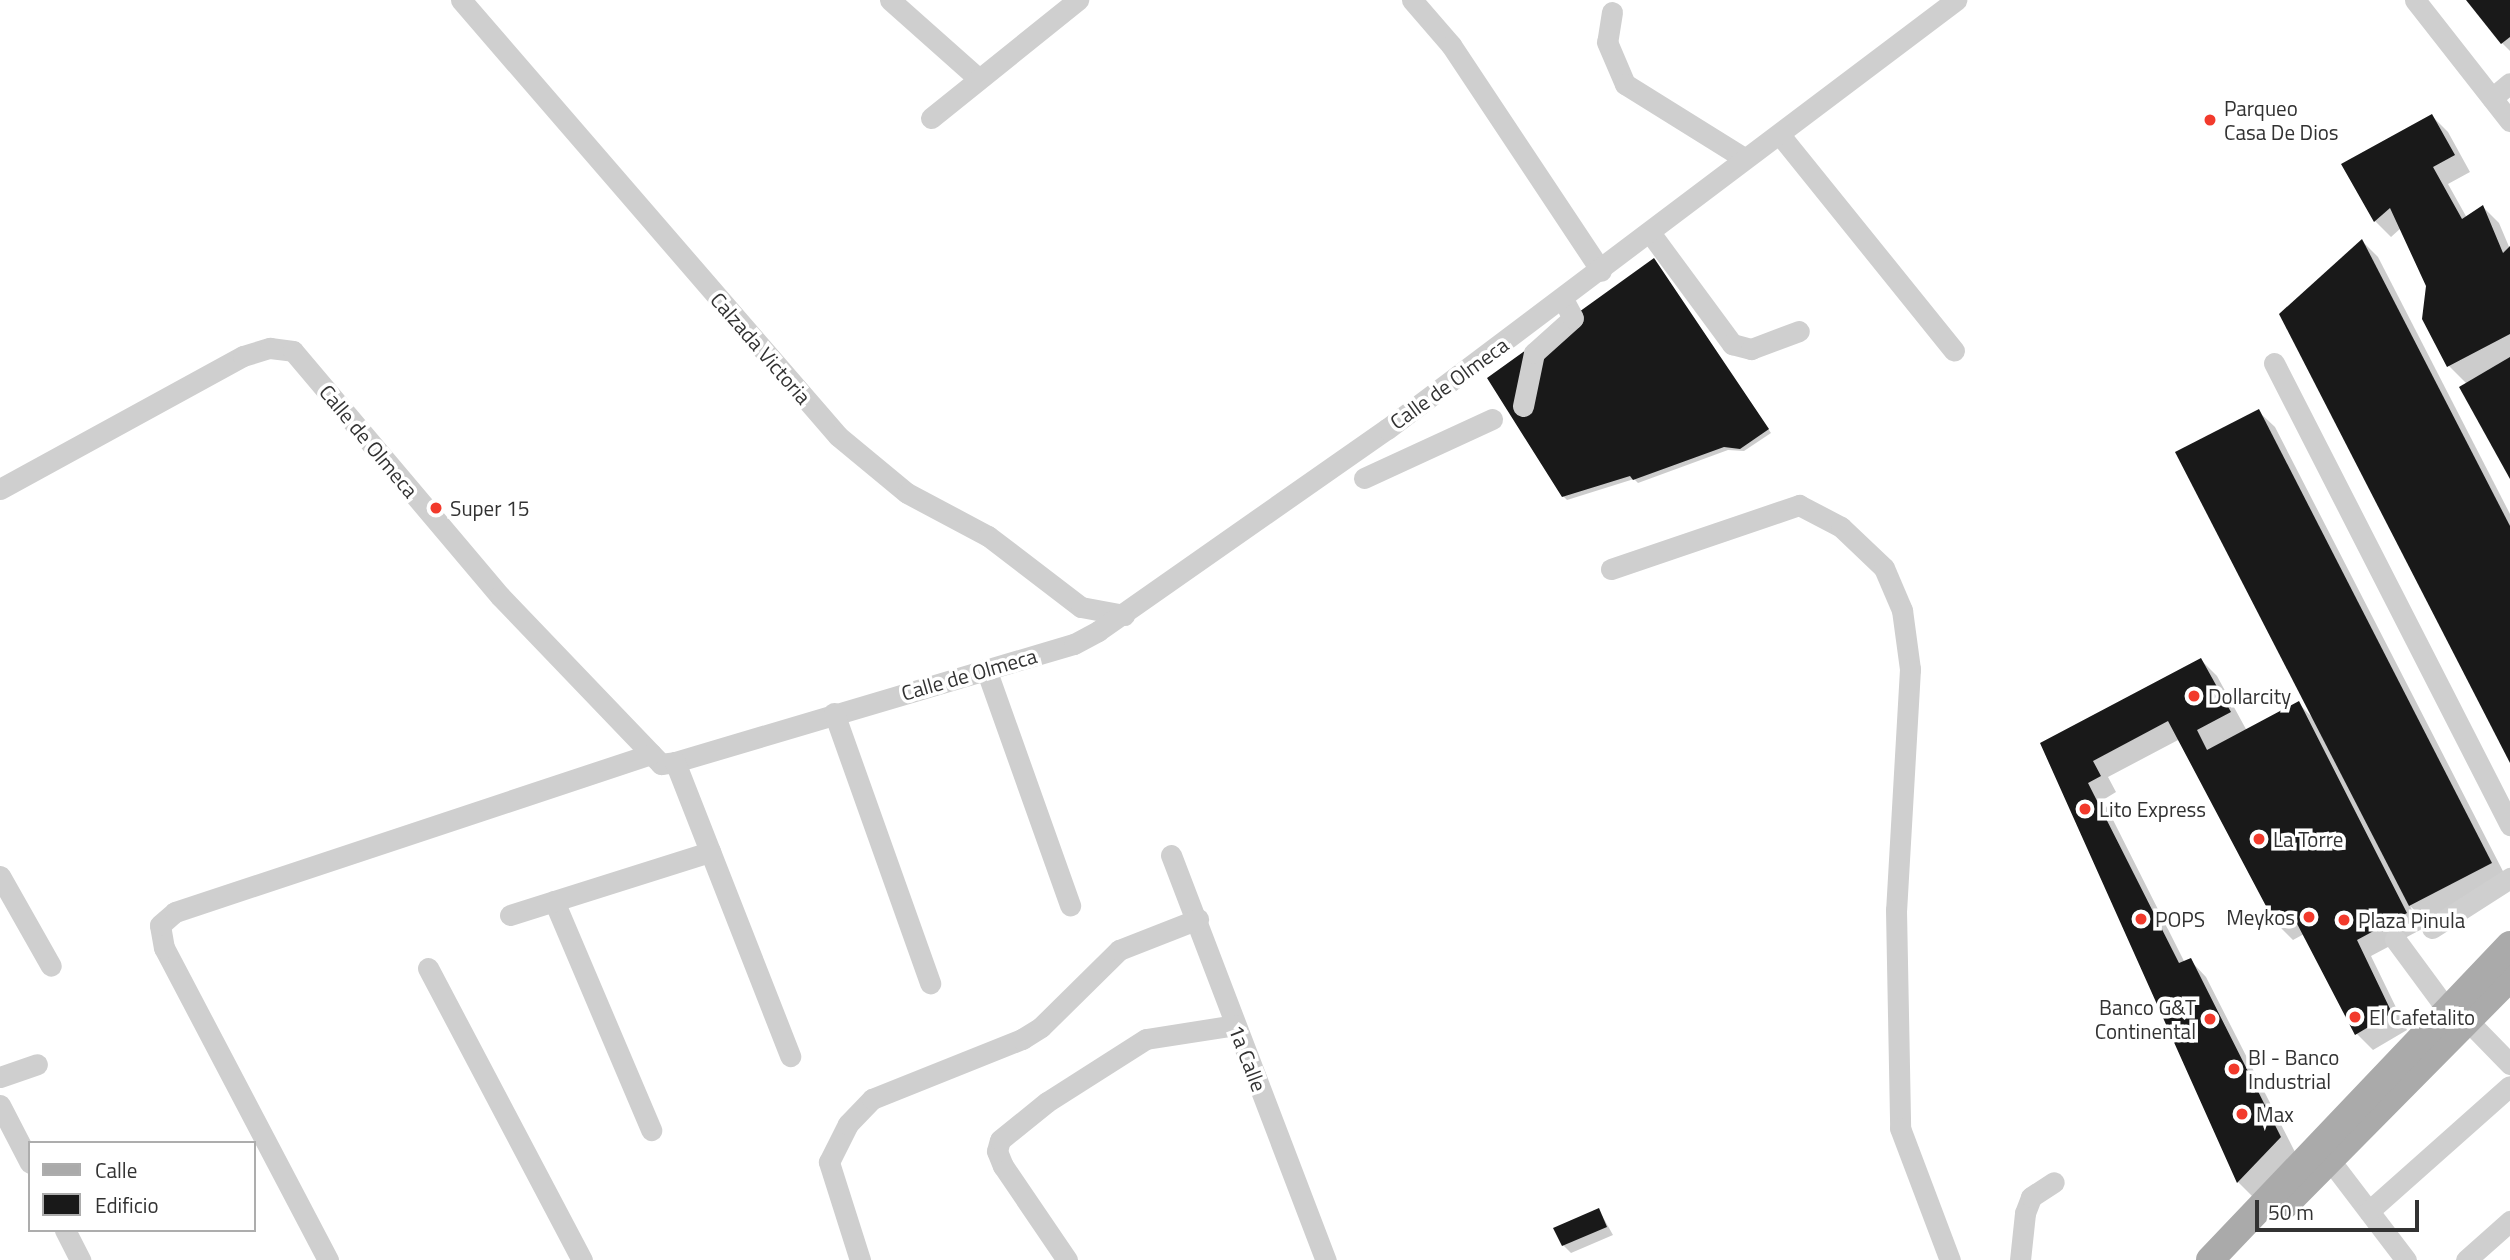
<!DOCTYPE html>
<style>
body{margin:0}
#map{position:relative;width:2510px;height:1260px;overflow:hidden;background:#fff;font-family:"Titillium Web",sans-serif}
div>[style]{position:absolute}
.shadow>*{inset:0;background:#0003}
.building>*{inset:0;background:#191919}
.minor>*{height:21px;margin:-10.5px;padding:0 10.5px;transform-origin:10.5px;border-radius:10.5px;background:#cfcfcf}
.major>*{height:28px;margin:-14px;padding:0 14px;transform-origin:14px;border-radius:14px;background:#aaa}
.dots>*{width:19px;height:19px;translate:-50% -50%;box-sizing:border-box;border:4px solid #fff;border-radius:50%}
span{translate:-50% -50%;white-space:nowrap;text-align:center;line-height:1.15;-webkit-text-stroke:7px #fff;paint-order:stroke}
.poi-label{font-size:21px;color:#323232}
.left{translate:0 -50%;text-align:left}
.right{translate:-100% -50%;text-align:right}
.street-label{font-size:21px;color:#323232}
.legend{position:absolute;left:28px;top:1141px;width:228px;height:91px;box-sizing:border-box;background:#fff;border:2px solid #adadad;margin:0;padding:9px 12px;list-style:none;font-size:21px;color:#323232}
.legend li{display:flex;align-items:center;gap:14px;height:35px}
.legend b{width:35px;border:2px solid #adadad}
.scale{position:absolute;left:2255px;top:1200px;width:164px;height:32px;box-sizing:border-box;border:4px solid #323232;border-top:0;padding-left:9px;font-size:21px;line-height:24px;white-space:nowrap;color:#323232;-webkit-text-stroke:5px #fff;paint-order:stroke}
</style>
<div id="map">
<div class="shadow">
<i style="clip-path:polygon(2468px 0,2510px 0,2510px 51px,2502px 43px)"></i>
<i style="clip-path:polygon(2432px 116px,2448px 132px,2470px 172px,2448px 184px,2467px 218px,2483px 207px,2499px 223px,2510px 249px,2510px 476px,2467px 384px,2449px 366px,2428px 286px,2401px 228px,2391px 237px,2375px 221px)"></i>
<i style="clip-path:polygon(2362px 241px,2378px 257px,2510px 514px,2510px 759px)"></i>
<i style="clip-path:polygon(1657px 264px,1771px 433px,1744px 451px,1728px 450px,1638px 483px,1634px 479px,1567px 500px,1563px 496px)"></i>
<i style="clip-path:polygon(2258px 411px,2275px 427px,2507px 879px,2426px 921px,2410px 906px,2422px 929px,2371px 956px,2407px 1030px,2373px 1050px,2357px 1034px,2304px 934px,2293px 940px,2277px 924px,2180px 739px,2108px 777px,2116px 792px,2103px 800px,2185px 963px,2190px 960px,2206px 977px,2296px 1154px,2254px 1198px,2238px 1182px,2042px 744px,2201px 660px,2217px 676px,2247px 731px,2298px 703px,2313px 718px)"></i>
<i style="clip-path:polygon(1599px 1210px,1613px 1235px,1571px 1253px,1563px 1245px)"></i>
</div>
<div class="building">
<i style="clip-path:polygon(2466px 0,2510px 0,2510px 37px,2501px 44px)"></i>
<i style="clip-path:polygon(2432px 114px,2455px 155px,2433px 167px,2462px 219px,2483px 205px,2503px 253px,2510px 246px,2510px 334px,2447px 367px,2422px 319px,2426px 286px,2390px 208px,2374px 222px,2341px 164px)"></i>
<i style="clip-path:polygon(2362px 239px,2510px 526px,2510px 763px,2279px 314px)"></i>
<i style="clip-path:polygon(1654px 258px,1769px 429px,1740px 449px,1724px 447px,1633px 480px,1630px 476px,1562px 497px,1487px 378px)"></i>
<i style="clip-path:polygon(2510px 357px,2510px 479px,2459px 387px)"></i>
<i style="clip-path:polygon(2259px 409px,2492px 863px,2409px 906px,2175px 452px)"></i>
<i style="clip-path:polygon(2201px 658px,2231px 712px,2197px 730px,2207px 750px,2299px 701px,2407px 913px,2357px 940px,2392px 1013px,2355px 1035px,2293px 916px,2276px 925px,2168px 721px,2093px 761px,2101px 776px,2088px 783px,2179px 963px,2191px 958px,2281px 1137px,2237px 1183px,2040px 743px)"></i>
<i style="clip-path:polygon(1599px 1208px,1607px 1227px,1562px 1246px,1553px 1228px)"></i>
</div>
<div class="minor">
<i style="left:461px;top:0;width:576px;rotate:49.15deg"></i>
<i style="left:838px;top:436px;width:89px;rotate:39.6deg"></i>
<i style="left:907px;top:493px;width:92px;rotate:28deg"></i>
<i style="left:988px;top:536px;width:117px;rotate:37.4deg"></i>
<i style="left:1081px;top:607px;width:44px;rotate:10.5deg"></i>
<i style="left:890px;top:0;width:118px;rotate:41.6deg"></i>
<i style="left:1412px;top:0;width:60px;rotate:49.1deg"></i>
<i style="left:1451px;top:45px;width:271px;rotate:56.4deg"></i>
<i style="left:2415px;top:0;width:154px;rotate:51.9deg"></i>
<i style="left:1612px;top:12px;width:30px;rotate:99deg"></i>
<i style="left:1607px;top:42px;width:46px;rotate:66.8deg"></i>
<i style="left:1625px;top:84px;width:140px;rotate:31.9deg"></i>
<i style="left:2492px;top:98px;width:23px;rotate:-40deg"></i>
<i style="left:931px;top:118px;width:189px;rotate:-38.8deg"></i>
<i style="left:1780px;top:135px;width:277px;rotate:51.1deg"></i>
<i style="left:1651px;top:234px;width:137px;rotate:53.6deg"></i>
<i style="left:1732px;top:344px;width:20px;rotate:15deg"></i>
<i style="left:1751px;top:349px;width:51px;rotate:-20.6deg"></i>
<i style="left:2274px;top:363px;width:519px;rotate:62.94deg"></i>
<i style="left:1523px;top:406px;width:54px;rotate:-78.3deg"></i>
<i style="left:1534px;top:353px;width:52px;rotate:-41.9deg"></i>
<i style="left:1573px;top:318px;width:21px;rotate:-118deg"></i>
<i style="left:1364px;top:478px;width:141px;rotate:-24.7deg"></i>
<i style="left:0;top:489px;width:277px;rotate:-28.7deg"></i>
<i style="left:243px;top:356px;width:28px;rotate:-17deg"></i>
<i style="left:270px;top:348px;width:23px;rotate:7deg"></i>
<i style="left:293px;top:351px;width:321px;rotate:49.8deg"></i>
<i style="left:500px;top:596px;width:233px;rotate:46.2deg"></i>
<i style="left:661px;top:764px;width:14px;rotate:-8deg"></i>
<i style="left:675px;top:762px;width:416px;rotate:-16.5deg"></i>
<i style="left:1074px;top:644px;width:27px;rotate:-28deg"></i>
<i style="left:1098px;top:631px;width:353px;rotate:-35deg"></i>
<i style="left:1387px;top:429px;width:713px;rotate:-37.01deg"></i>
<i style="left:1611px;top:569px;width:199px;rotate:-18.8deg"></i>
<i style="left:1799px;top:505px;width:47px;rotate:27.6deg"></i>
<i style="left:1841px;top:527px;width:59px;rotate:43.6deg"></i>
<i style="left:1884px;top:568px;width:46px;rotate:66.8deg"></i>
<i style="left:1902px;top:610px;width:60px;rotate:82.3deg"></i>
<i style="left:1910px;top:669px;width:241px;rotate:93.3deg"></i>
<i style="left:1896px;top:910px;width:218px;rotate:88.9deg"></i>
<i style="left:1900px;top:1128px;width:141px;rotate:69.3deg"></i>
<i style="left:986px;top:669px;width:251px;rotate:70.4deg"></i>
<i style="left:834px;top:713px;width:287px;rotate:70.4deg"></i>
<i style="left:675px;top:762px;width:316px;rotate:68.6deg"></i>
<i style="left:1171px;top:855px;width:434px;rotate:69.1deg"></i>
<i style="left:0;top:876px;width:103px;rotate:60.5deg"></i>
<i style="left:554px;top:901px;width:249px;rotate:67deg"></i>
<i style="left:510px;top:915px;width:210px;rotate:-17.5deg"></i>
<i style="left:2432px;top:928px;width:93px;rotate:-32.7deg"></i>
<i style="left:2395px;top:939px;width:89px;rotate:53.6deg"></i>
<i style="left:428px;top:968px;width:330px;rotate:62.2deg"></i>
<i style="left:2467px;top:1020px;width:62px;rotate:45.7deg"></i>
<i style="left:0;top:1077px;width:39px;rotate:-19deg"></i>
<i style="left:0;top:1105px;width:65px;rotate:62.7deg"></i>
<i style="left:2329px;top:1159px;width:127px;rotate:52.7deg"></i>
<i style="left:2369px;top:1211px;width:188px;rotate:-41.6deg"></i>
<i style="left:65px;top:1230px;width:34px;rotate:63deg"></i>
<i style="left:328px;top:1260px;width:352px;rotate:-117.7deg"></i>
<i style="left:164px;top:948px;width:23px;rotate:-100deg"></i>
<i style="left:160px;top:925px;width:20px;rotate:-41deg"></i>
<i style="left:175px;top:912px;width:502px;rotate:-18.36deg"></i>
<i style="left:860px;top:1260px;width:103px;rotate:-107.6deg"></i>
<i style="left:829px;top:1162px;width:42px;rotate:-63.4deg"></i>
<i style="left:848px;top:1124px;width:35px;rotate:-46deg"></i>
<i style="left:872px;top:1099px;width:162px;rotate:-21.8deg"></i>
<i style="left:1022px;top:1039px;width:22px;rotate:-32deg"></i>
<i style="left:1041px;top:1027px;width:110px;rotate:-44.6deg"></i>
<i style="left:1119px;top:950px;width:85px;rotate:-21.4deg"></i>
<i style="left:1067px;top:1260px;width:114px;rotate:-124.2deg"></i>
<i style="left:1003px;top:1166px;width:16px;rotate:-112deg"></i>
<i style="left:997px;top:1151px;width:11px;rotate:-75deg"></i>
<i style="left:1000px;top:1140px;width:60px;rotate:-39deg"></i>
<i style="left:1047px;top:1102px;width:117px;rotate:-32.5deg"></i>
<i style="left:1146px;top:1039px;width:90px;rotate:-8.9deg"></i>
<i style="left:2020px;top:1260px;width:47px;rotate:-83.9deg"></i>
<i style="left:2025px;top:1213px;width:17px;rotate:-69deg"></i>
<i style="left:2031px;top:1197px;width:27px;rotate:-33deg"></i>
<i style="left:2466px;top:1260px;width:59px;rotate:-41.6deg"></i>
</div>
<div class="major">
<i style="left:2284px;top:1206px;width:321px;rotate:-45.3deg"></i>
<i style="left:2210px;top:1260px;width:435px;rotate:-46.4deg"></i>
</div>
<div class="dots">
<i style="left:2210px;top:120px;background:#f23a2c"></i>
<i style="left:436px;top:508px;background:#f23a2c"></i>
<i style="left:2194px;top:696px;background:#f23a2c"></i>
<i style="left:2085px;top:809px;background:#f23a2c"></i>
<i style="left:2259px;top:839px;background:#f23a2c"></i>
<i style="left:2309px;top:917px;background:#f23a2c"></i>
<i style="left:2141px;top:919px;background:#f23a2c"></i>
<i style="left:2344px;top:920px;background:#f23a2c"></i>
<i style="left:2355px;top:1017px;background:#f23a2c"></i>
<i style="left:2210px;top:1019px;background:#f23a2c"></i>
<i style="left:2234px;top:1069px;background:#f23a2c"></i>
<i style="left:2242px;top:1114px;background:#f23a2c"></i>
</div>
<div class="poi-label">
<span class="left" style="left:2224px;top:120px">Parqueo<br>Casa De Dios</span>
<span class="left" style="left:450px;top:508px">Super 15</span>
<span class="left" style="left:2208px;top:696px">Dollarcity</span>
<span class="left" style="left:2099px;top:809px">Lito Express</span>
<span class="left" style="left:2273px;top:839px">La Torre</span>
<span class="right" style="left:2295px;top:917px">Meykos</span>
<span class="left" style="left:2155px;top:919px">POPS</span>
<span class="left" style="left:2358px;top:920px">Plaza Pinula</span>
<span class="right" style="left:2196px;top:1019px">Banco G&amp;T<br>Continental</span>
<span class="left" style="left:2369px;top:1017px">El Cafetalito</span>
<span class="left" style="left:2248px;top:1069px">BI - Banco<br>Industrial</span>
<span class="left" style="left:2256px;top:1114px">Max</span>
</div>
<div class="street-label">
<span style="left:761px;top:348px;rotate:49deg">Calzada Victoria</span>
<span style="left:1449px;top:383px;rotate:-36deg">Calle de Olmeca</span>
<span style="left:369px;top:441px;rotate:50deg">Calle de Olmeca</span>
<span style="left:969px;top:674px;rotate:-16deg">Calle de Olmeca</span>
<span style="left:1248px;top:1058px;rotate:69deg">1a Calle</span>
</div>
<ul class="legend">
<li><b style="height:9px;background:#aaa"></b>Calle</li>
<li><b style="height:19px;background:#191919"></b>Edificio</li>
</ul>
<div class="scale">50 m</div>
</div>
